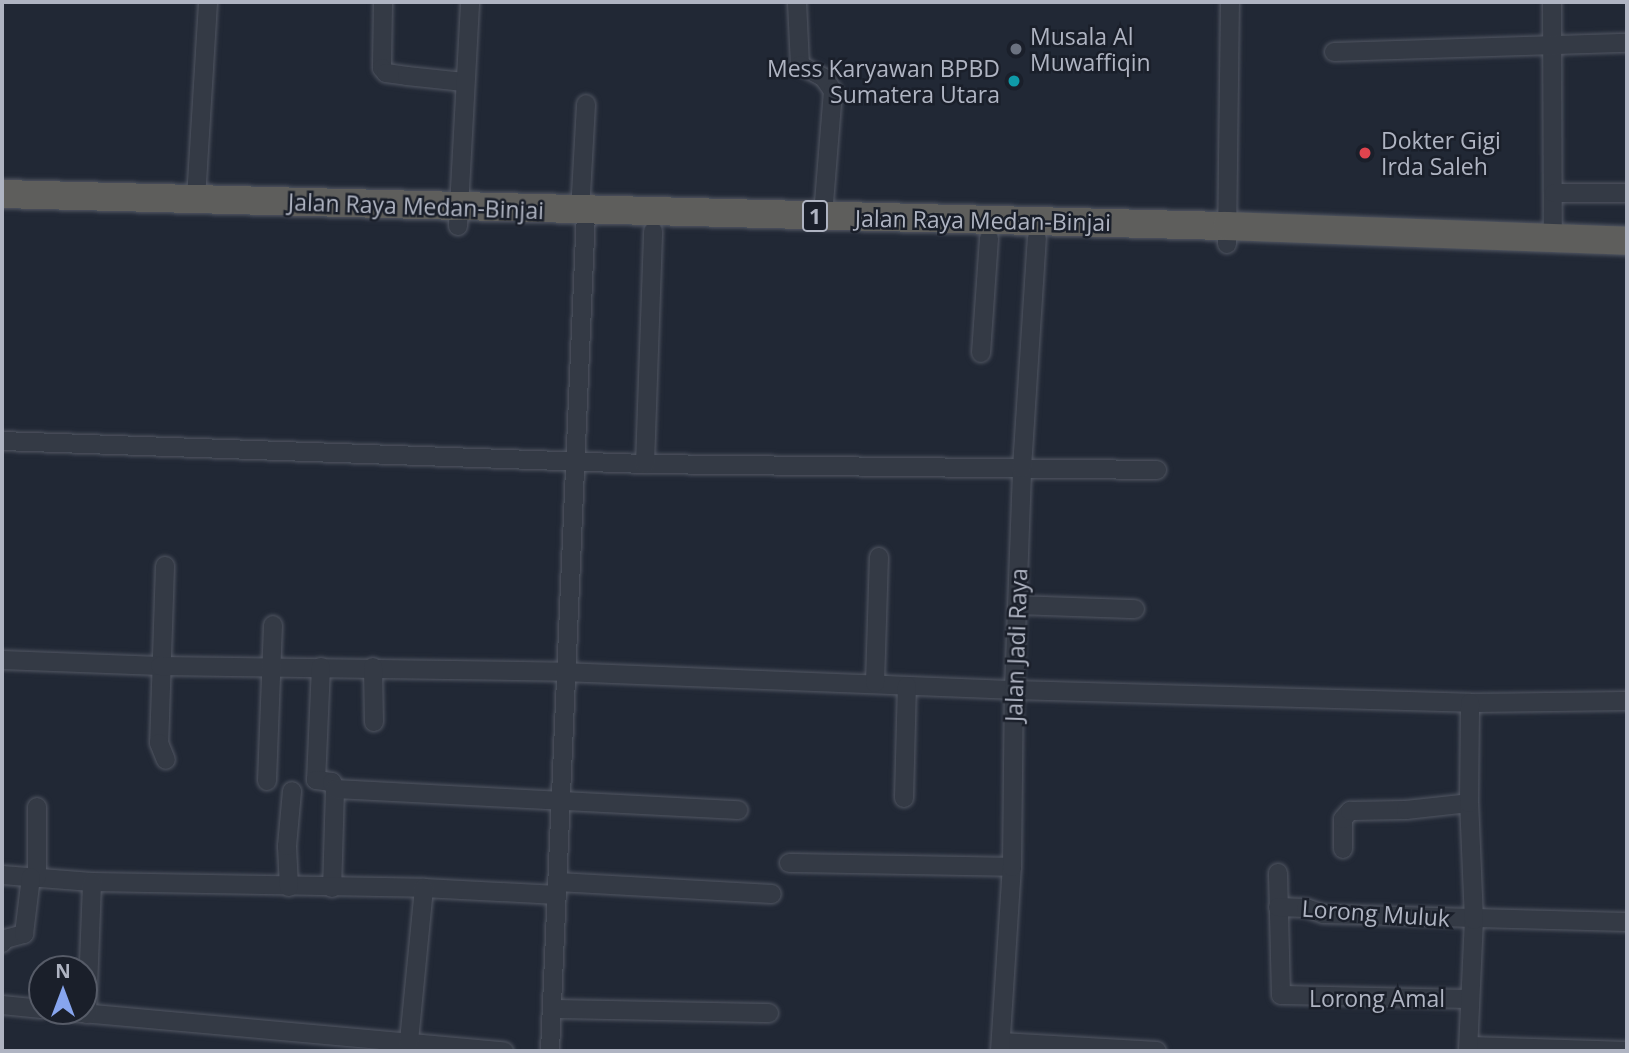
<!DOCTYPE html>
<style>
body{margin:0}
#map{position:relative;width:1629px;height:1053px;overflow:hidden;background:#212835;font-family:"Open Sans",sans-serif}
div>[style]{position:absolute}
.roads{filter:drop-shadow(0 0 2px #525763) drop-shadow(0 0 2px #525763)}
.minor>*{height:18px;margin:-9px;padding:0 9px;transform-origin:9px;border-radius:9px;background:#343a45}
.trunk>*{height:28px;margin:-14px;padding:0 14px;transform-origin:14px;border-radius:14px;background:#5e5e5c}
.dots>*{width:19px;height:19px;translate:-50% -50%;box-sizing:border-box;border:4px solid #1a1f2a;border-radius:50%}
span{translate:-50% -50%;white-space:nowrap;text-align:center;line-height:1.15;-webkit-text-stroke:5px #1a1f2a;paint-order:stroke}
.shield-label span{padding:2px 5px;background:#1a1f2a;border:2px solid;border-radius:5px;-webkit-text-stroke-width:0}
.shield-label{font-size:21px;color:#afb4c2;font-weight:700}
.poi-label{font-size:23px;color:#afb4c2}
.left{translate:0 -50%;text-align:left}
.right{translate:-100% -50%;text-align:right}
.street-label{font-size:23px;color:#afb4c2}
.frame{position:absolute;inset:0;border:4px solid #afb4c2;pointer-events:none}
.north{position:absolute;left:28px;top:955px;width:70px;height:70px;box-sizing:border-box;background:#1a1f2a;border:2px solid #565b67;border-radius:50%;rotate:0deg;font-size:19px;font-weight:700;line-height:28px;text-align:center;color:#afb4c2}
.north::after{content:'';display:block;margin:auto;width:24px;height:32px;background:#87a5ee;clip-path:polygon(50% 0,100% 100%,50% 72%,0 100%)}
</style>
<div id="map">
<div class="roads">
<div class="minor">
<i style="left:383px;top:2px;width:66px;rotate:90.9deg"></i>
<i style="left:382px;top:68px;width:6px;rotate:51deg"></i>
<i style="left:386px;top:73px;width:21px;rotate:8deg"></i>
<i style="left:407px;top:76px;width:57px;rotate:6deg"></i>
<i style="left:797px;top:2px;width:63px;rotate:87.3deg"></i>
<i style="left:800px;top:65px;width:27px;rotate:28deg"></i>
<i style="left:824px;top:78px;width:16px;rotate:55deg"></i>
<i style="left:833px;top:91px;width:125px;rotate:94.6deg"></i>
<i style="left:1552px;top:2px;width:238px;rotate:89.8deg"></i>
<i style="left:1334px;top:52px;width:293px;rotate:-1.8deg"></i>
<i style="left:1554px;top:193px;width:73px"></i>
<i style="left:196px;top:199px;width:197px;rotate:-86.5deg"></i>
<i style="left:580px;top:212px;width:108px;rotate:-86.8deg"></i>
<i style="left:458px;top:226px;width:224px;rotate:-86.9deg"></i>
<i style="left:1227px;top:244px;width:242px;rotate:-89.3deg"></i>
<i style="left:981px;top:353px;width:115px;rotate:-86deg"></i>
<i style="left:2px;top:441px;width:643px;rotate:2.05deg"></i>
<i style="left:645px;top:464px;width:512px;rotate:0.67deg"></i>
<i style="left:645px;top:464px;width:233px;rotate:-88deg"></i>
<i style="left:165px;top:566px;width:177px;rotate:91.9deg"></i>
<i style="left:159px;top:743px;width:18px;rotate:68deg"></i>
<i style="left:1018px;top:605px;width:117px;rotate:2deg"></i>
<i style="left:2px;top:660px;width:158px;rotate:2.2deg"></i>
<i style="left:160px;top:666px;width:405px;rotate:0.8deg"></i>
<i style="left:565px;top:672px;width:449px;rotate:2.3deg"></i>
<i style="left:1014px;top:690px;width:456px;rotate:1.6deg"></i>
<i style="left:1470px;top:703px;width:157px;rotate:-0.7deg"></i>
<i style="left:321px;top:667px;width:113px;rotate:92.5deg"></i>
<i style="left:316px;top:780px;width:16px;rotate:7deg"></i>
<i style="left:332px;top:782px;width:8px;rotate:67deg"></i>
<i style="left:335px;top:789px;width:99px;rotate:91.7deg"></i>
<i style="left:373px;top:667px;width:55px;rotate:89deg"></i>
<i style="left:875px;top:683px;width:126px;rotate:-88.2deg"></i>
<i style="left:267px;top:781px;width:156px;rotate:-87.8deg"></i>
<i style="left:335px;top:789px;width:404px;rotate:3deg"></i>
<i style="left:904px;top:798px;width:112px;rotate:-88.5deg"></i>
<i style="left:1343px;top:849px;width:30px;rotate:-90deg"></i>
<i style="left:1343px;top:819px;width:11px;rotate:-49deg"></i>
<i style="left:1350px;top:811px;width:56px;rotate:-1deg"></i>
<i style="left:1406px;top:810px;width:63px;rotate:-6.3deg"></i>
<i style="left:789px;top:863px;width:223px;rotate:1deg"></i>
<i style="left:1278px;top:873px;width:122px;rotate:88.6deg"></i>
<i style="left:1281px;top:995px;width:189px;rotate:1.2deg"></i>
<i style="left:2px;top:875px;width:90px;rotate:4.4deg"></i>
<i style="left:92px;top:882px;width:332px;rotate:1deg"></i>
<i style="left:424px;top:888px;width:133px;rotate:3deg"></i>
<i style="left:37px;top:877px;width:70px;rotate:-90deg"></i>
<i style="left:558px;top:882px;width:214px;rotate:3.2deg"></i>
<i style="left:289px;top:887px;width:41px;rotate:-92.8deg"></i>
<i style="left:287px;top:846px;width:55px;rotate:-84.8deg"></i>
<i style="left:1278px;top:907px;width:28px;rotate:2deg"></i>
<i style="left:1306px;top:908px;width:18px;rotate:19deg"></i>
<i style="left:1323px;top:914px;width:304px;rotate:1.5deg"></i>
<i style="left:2px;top:943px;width:5px;rotate:-53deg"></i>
<i style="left:5px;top:939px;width:20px;rotate:-15deg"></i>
<i style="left:24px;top:934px;width:57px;rotate:-83deg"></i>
<i style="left:2px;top:1005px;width:40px;rotate:5.7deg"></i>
<i style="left:552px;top:1009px;width:217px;rotate:1.1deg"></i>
<i style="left:61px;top:1011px;width:445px;rotate:5.2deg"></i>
<i style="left:87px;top:1014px;width:132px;rotate:-87.8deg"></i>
<i style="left:409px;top:1041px;width:154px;rotate:-84.4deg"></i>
<i style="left:1001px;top:1042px;width:156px;rotate:3.3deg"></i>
<i style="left:1469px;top:1046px;width:158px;rotate:1.8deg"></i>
<i style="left:550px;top:1051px;width:840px;rotate:-87.54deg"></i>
<i style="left:1000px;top:1051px;width:184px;rotate:-86.3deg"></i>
<i style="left:1012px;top:867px;width:177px;rotate:-89.4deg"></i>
<i style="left:1014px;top:690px;width:222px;rotate:-87.9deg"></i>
<i style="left:1022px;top:468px;width:230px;rotate:-86.3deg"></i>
<i style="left:1468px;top:1051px;width:131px;rotate:-87.4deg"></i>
<i style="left:1474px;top:920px;width:117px;rotate:-92.4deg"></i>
<i style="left:1469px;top:803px;width:100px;rotate:-89.4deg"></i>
</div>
<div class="trunk">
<i style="left:2px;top:194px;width:1225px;rotate:1.5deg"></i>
<i style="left:1227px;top:226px;width:400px;rotate:2.1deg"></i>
</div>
</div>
<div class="dots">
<i style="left:1016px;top:49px;background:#6b7280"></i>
<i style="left:1014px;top:81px;background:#0f9aa8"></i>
<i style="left:1365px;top:153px;background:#e0444e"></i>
</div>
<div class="shield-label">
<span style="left:815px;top:216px">1</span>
</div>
<div class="poi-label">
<span class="left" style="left:1030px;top:49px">Musala Al<br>Muwaffiqin</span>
<span class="right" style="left:1000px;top:81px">Mess Karyawan BPBD<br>Sumatera Utara</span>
<span class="left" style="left:1381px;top:153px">Dokter Gigi<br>Irda Saleh</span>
</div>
<div class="street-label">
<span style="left:416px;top:206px;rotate:2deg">Jalan Raya Medan-Binjai</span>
<span style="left:983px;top:220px;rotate:1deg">Jalan Raya Medan-Binjai</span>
<span style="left:1016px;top:645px;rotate:-88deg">Jalan Jadi Raya</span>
<span style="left:1376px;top:913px;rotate:4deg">Lorong Muluk</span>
<span style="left:1377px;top:998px">Lorong Amal</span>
</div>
<div class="frame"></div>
<div class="north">N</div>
</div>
